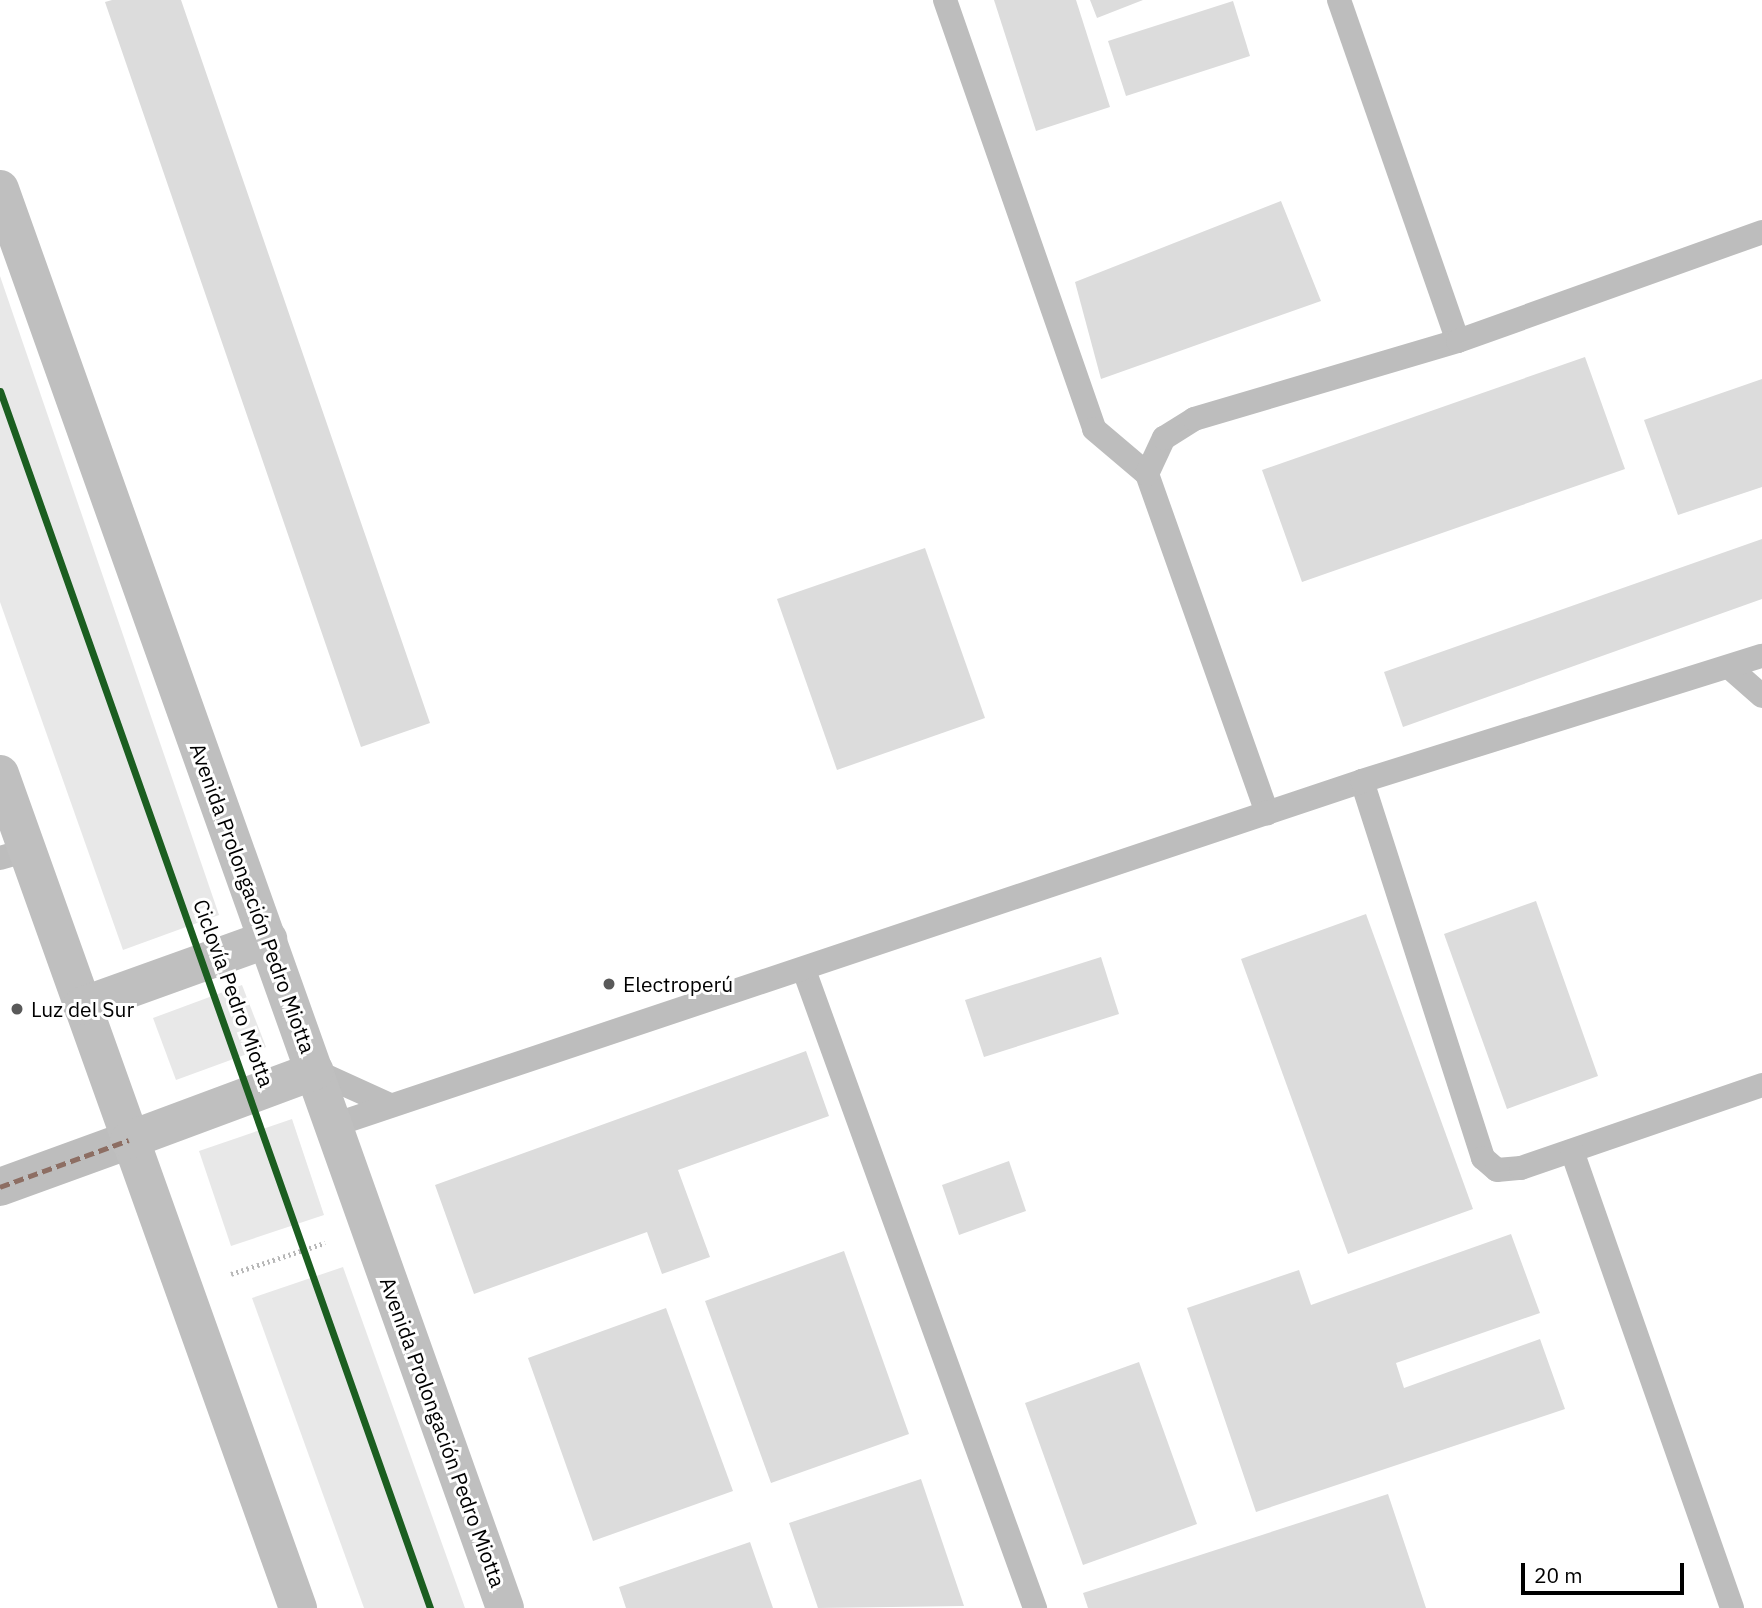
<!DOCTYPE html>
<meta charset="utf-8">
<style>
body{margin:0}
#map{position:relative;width:1762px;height:1608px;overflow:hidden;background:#fff;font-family:"IBM Plex Sans",sans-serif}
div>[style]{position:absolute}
.green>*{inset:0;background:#e8e8e8}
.building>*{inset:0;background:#dcdcdc}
.path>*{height:4.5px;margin-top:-2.25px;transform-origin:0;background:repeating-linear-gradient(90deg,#b8b8b8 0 2px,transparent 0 5.5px)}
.lane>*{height:24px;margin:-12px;padding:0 12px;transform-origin:12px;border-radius:12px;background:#bdbdbd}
.street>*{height:38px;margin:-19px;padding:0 19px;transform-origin:19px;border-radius:19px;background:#bdbdbd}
.secondary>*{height:38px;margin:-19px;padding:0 19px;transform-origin:19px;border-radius:19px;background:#bfbfbf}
.quiet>*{height:5px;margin-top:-2.5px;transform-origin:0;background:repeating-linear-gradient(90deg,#8d6e63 0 10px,transparent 0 15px)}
.cycleway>*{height:7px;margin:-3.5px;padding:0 3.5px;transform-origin:3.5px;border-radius:3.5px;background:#1b5e20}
.dots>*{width:19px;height:19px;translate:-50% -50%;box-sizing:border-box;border:4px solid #fff;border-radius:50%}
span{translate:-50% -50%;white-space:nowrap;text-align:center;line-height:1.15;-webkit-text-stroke:6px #fff;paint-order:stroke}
.street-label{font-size:21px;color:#000}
.poi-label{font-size:21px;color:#000}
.left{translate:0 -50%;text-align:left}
.scale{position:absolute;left:1521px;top:1563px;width:163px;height:32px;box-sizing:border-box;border:4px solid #000;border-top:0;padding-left:9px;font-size:21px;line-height:24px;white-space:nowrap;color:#000;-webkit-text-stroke:5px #fff;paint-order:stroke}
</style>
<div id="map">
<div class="green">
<i style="clip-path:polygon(0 276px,219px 915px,123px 950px,0 602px)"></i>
<i style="clip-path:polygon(242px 985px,266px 1047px,176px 1080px,153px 1018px)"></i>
<i style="clip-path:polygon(292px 1119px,324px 1215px,231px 1246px,199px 1151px)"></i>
<i style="clip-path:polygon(343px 1267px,465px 1608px,364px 1608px,252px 1298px)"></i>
</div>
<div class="building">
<i style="clip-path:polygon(112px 0,181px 0,430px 723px,361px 747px,105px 2px)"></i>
<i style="clip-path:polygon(994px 0,1076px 0,1110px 107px,1036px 131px)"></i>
<i style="clip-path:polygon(1090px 0,1143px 0,1097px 18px)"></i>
<i style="clip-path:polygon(1233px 1px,1250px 56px,1126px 96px,1108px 41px)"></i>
<i style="clip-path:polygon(1281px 201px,1321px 301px,1101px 379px,1075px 282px)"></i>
<i style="clip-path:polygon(1585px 357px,1625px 469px,1302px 582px,1262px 470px)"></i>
<i style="clip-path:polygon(1762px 379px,1762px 487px,1678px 515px,1644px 420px)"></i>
<i style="clip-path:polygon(1762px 539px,1762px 599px,1403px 727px,1384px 672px)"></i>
<i style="clip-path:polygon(925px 548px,985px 718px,837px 770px,777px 599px)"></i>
<i style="clip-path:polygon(1536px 901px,1598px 1076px,1507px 1109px,1444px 934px)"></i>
<i style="clip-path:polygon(1366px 914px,1473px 1209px,1348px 1254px,1241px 959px)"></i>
<i style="clip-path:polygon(1101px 957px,1119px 1014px,984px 1057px,965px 1000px)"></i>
<i style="clip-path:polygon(806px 1051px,829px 1116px,678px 1170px,710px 1257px,662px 1274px,647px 1232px,474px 1294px,435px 1185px)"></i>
<i style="clip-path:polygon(1009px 1161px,1026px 1211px,959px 1235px,942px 1185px)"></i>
<i style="clip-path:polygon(1511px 1234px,1540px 1313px,1396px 1363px,1404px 1388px,1540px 1339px,1565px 1409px,1256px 1512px,1187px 1308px,1299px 1270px,1311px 1305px)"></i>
<i style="clip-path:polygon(844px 1251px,909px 1434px,771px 1483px,705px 1301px)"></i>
<i style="clip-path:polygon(666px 1308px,733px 1491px,593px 1541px,528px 1358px)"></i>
<i style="clip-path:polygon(1139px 1362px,1197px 1524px,1083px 1565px,1025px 1403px)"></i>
<i style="clip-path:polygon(921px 1479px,964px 1606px,818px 1608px,789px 1523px)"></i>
<i style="clip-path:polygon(1388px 1494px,1426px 1608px,1088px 1608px,1083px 1593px)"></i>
<i style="clip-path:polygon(750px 1542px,773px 1608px,626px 1608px,619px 1587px)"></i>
</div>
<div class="path">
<i style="left:231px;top:1274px;width:99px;rotate:-18.3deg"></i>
</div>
<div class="lane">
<i style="left:945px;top:0;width:454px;rotate:70.8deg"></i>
<i style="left:1094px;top:429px;width:70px;rotate:40.3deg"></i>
<i style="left:1147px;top:474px;width:360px;rotate:70.5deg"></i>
<i style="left:1339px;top:0;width:361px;rotate:70.8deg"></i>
<i style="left:1147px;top:474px;width:40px;rotate:-65deg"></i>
<i style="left:1164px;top:438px;width:36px;rotate:-32deg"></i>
<i style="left:1194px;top:419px;width:275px;rotate:-16.5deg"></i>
<i style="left:1458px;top:341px;width:323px;rotate:-19.7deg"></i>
<i style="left:1729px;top:667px;width:44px;rotate:41.3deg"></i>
<i style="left:1362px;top:781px;width:396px;rotate:72.2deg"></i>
<i style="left:1483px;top:1158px;width:18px;rotate:41deg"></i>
<i style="left:1497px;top:1170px;width:24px;rotate:-5deg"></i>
<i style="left:1521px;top:1168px;width:255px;rotate:-19deg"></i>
<i style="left:0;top:858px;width:29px;rotate:-16deg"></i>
<i style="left:804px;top:970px;width:679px;rotate:70.1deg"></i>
<i style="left:315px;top:1071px;width:82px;rotate:24.4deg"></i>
<i style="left:334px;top:1125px;width:1084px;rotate:-18.5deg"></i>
<i style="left:1362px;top:781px;width:419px;rotate:-17.4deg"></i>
<i style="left:1572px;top:1151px;width:484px;rotate:70.7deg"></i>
</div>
<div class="street">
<i style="left:0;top:1187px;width:137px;rotate:-20deg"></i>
</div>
<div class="secondary">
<i style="left:0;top:189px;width:1506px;rotate:70.41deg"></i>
<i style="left:0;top:774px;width:886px;rotate:70.34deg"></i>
<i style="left:82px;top:1006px;width:198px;rotate:-19.8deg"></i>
<i style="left:129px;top:1140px;width:198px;rotate:-20.4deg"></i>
</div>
<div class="quiet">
<i style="left:0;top:1187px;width:137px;rotate:-20deg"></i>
</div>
<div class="cycleway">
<i style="left:0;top:391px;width:1291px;rotate:70.54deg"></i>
</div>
<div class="dots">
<i style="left:609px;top:984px;background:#595959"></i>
<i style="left:17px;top:1009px;background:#595959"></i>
</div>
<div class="street-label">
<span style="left:253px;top:898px;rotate:70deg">Avenida Prolongación Pedro Miotta</span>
<span style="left:234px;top:993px;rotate:70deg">Ciclovía Pedro Miotta</span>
<span style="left:443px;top:1432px;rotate:70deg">Avenida Prolongación Pedro Miotta</span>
</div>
<div class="poi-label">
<span class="left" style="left:623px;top:984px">Electroperú</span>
<span class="left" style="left:31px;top:1009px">Luz del Sur</span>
</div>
<div class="scale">20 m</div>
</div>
